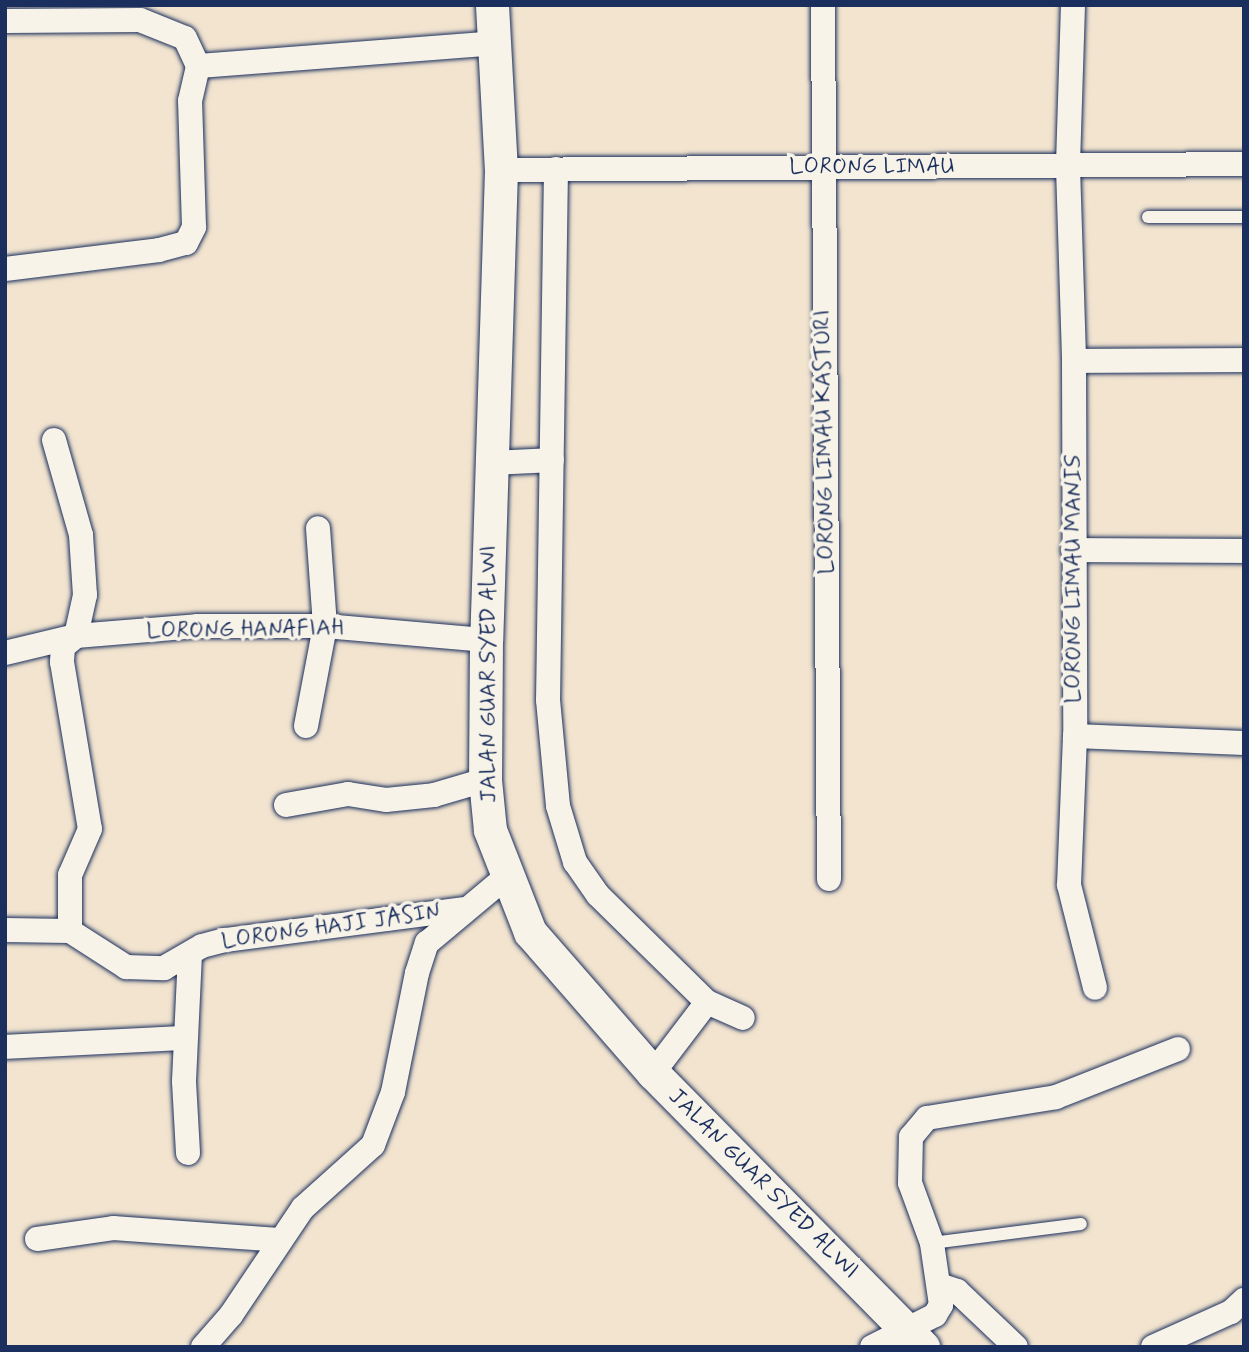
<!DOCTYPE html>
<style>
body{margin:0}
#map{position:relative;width:1249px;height:1352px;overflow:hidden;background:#f2e4cf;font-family:Mynerve,sans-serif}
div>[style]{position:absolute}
.roads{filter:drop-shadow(0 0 2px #1b2f5e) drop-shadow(0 0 2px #1b2f5e)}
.lane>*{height:12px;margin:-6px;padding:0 6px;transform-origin:6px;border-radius:6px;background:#f7f3e8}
.street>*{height:24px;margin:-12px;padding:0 12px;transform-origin:12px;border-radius:12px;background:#f7f3e8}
.secondary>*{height:33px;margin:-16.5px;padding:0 16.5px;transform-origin:16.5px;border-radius:16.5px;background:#f7f3e8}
span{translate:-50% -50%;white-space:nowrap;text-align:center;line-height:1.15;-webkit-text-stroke:7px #f7f3e8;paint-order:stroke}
.street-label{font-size:23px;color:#1b2f5e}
.frame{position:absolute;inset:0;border:7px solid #1b2f5e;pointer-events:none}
</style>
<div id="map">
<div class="roads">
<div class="lane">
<i style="left:1148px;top:217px;width:96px"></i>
<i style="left:932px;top:1243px;width:150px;rotate:-7.3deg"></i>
</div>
<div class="street">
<i style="left:823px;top:5px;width:874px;rotate:89.61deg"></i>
<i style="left:1073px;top:5px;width:162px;rotate:91.8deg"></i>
<i style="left:1068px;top:167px;width:194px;rotate:88.2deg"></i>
<i style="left:1074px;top:361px;width:375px;rotate:89.8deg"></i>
<i style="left:1075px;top:736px;width:149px;rotate:92.3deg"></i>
<i style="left:1069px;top:885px;width:106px;rotate:75.8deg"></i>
<i style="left:5px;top:21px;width:135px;rotate:-0.4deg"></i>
<i style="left:140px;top:20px;width:48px;rotate:21.8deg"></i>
<i style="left:185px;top:38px;width:31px;rotate:65deg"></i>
<i style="left:556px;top:169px;width:531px;rotate:90.86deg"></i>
<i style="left:548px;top:700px;width:106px;rotate:84.6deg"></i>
<i style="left:558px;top:806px;width:59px;rotate:73.1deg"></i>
<i style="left:575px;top:862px;width:40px;rotate:55.1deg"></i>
<i style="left:598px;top:895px;width:153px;rotate:44.5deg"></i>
<i style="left:707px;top:1002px;width:39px;rotate:24deg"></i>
<i style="left:501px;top:170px;width:743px;rotate:-0.46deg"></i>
<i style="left:5px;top:269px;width:155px;rotate:-7deg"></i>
<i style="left:159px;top:250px;width:28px;rotate:-15deg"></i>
<i style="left:186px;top:243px;width:18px;rotate:-63deg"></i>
<i style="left:194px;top:227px;width:126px;rotate:-91.8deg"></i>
<i style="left:190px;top:101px;width:36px;rotate:-77deg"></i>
<i style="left:198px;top:66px;width:298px;rotate:-4.4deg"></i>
<i style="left:1074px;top:361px;width:170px;rotate:-0.3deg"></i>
<i style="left:54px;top:440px;width:99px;rotate:74.1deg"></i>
<i style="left:81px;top:535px;width:60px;rotate:86.2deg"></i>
<i style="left:85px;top:595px;width:42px;rotate:102.4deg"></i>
<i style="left:76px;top:636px;width:17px;rotate:140deg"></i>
<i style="left:63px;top:647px;width:15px;rotate:94deg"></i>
<i style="left:62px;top:662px;width:169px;rotate:80.5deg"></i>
<i style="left:90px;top:829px;width:50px;rotate:113.5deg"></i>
<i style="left:70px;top:875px;width:56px;rotate:90deg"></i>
<i style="left:493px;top:463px;width:59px;rotate:-2.9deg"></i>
<i style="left:1073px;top:550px;width:171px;rotate:0.3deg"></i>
<i style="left:5px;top:653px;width:73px;rotate:-13.5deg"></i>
<i style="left:76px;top:636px;width:121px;rotate:-4.7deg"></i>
<i style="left:197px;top:626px;width:128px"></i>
<i style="left:325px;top:626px;width:162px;rotate:5deg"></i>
<i style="left:306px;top:726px;width:102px;rotate:-79.2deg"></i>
<i style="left:325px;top:626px;width:98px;rotate:-94.1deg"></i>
<i style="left:1075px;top:736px;width:169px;rotate:2.4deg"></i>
<i style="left:286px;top:805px;width:63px;rotate:-10.1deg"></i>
<i style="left:348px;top:794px;width:38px;rotate:9deg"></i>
<i style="left:386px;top:800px;width:48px;rotate:-5.9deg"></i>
<i style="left:434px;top:795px;width:53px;rotate:-16.4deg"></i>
<i style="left:5px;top:930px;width:65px;rotate:0.9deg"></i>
<i style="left:70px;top:931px;width:67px;rotate:32.7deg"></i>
<i style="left:126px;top:967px;width:38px;rotate:2deg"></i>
<i style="left:164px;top:968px;width:44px;rotate:-30.1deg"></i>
<i style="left:202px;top:946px;width:24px;rotate:-15deg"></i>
<i style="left:225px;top:940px;width:240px;rotate:-7.4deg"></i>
<i style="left:5px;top:1047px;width:180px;rotate:-2.9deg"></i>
<i style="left:653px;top:1073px;width:89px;rotate:-52.7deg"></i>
<i style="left:188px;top:1153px;width:72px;rotate:-93.2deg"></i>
<i style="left:184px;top:1081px;width:127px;rotate:-87.3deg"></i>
<i style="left:37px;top:1239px;width:77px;rotate:-8.2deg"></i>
<i style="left:113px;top:1228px;width:166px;rotate:4.1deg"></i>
<i style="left:939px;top:1285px;width:19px;rotate:18deg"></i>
<i style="left:957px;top:1291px;width:81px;rotate:43.5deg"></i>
<i style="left:203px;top:1347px;width:43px;rotate:-48.8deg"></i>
<i style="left:231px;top:1315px;width:129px;rotate:-56.1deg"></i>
<i style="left:303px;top:1208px;width:94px;rotate:-42deg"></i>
<i style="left:373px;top:1145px;width:57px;rotate:-69.3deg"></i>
<i style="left:393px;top:1092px;width:121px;rotate:-78.6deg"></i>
<i style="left:417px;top:973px;width:32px;rotate:-72deg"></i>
<i style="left:427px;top:943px;width:103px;rotate:-39.9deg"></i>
<i style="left:872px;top:1347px;width:71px;rotate:-26.9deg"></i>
<i style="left:935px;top:1315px;width:12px;rotate:-59deg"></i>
<i style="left:941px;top:1305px;width:63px;rotate:-98.3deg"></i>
<i style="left:932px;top:1243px;width:64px;rotate:-110.1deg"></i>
<i style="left:910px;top:1183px;width:46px;rotate:-88.8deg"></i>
<i style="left:911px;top:1137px;width:25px;rotate:-50deg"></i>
<i style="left:927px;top:1118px;width:131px;rotate:-9.2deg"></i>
<i style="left:1056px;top:1097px;width:131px;rotate:-21.5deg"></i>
<i style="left:1153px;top:1347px;width:85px;rotate:-24.2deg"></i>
<i style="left:1231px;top:1312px;width:18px;rotate:-43deg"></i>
</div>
<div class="secondary">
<i style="left:492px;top:5px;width:165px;rotate:86.9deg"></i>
<i style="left:501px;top:170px;width:470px;rotate:91.8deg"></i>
<i style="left:486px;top:640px;width:140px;rotate:90.4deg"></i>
<i style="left:485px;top:780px;width:50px;rotate:84.3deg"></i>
<i style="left:490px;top:830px;width:110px;rotate:68.6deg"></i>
<i style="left:530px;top:932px;width:187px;rotate:48.9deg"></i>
<i style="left:653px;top:1073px;width:385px;rotate:45.4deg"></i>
</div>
</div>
<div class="street-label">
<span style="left:872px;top:167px">LORONG LIMAU</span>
<span style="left:825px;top:442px;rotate:-91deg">LORONG LIMAU KASTURI</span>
<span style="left:1074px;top:579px;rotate:-90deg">LORONG LIMAU MANIS</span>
<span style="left:245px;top:630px;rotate:-1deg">LORONG HANAFIAH</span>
<span style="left:489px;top:674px;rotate:-90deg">JALAN GUAR SYED ALWI</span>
<span style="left:331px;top:927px;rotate:-8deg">LORONG HAJI JASIN</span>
<span style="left:763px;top:1184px;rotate:45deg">JALAN GUAR SYED ALWI</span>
</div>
<div class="frame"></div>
</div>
